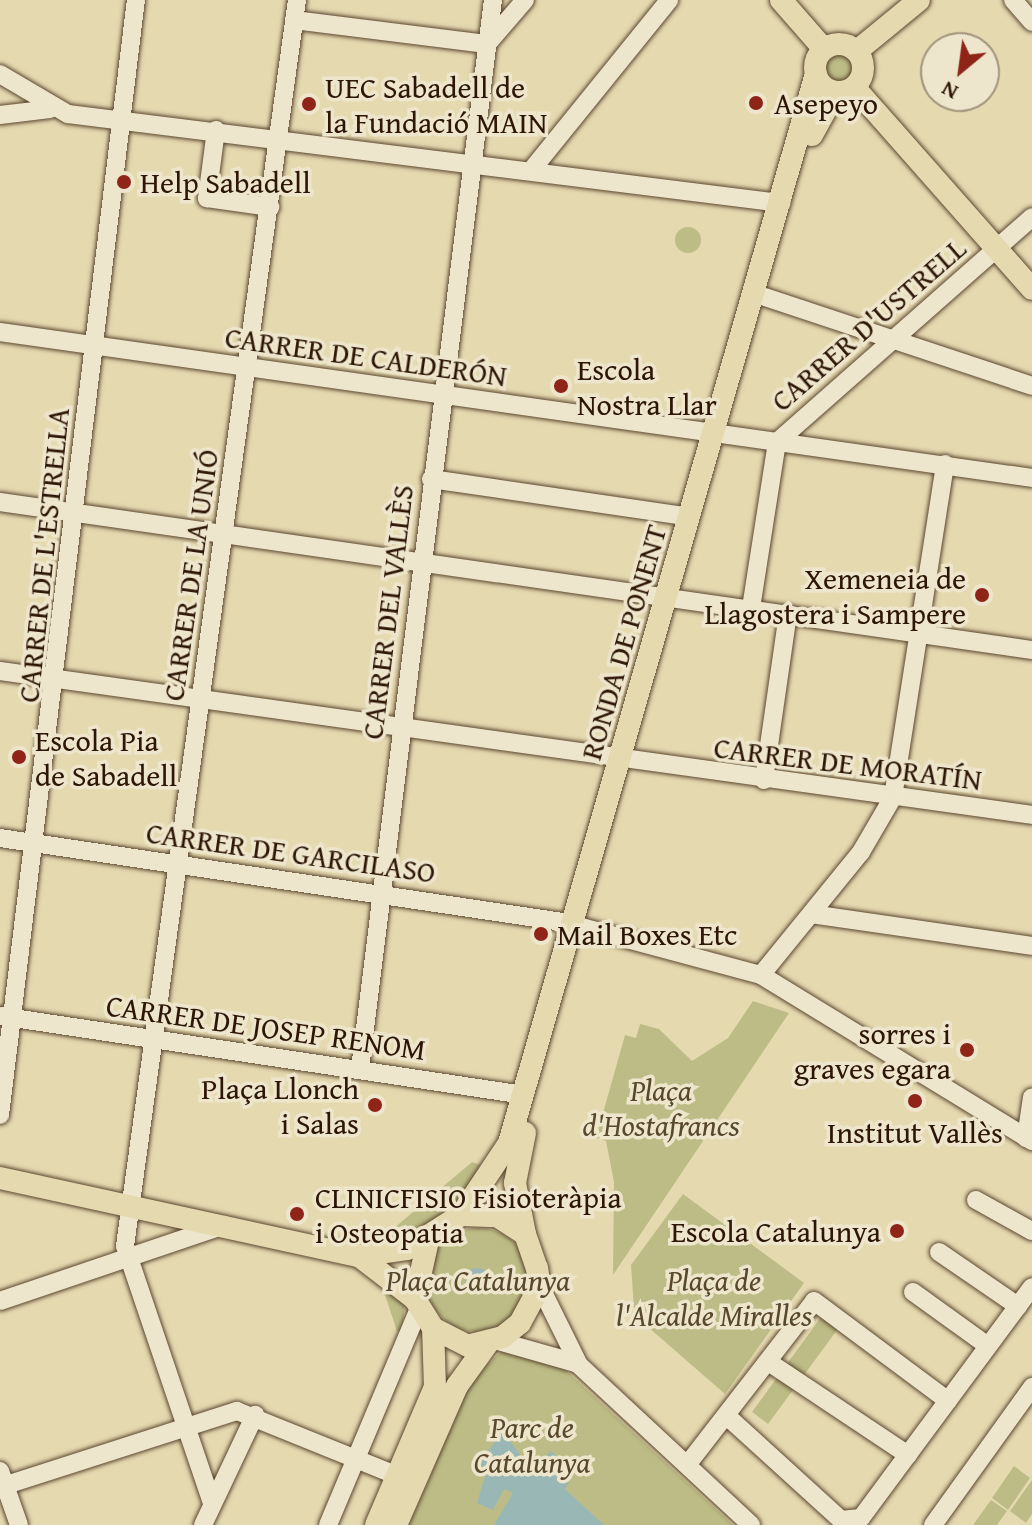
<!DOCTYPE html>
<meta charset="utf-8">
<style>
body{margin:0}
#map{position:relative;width:1032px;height:1525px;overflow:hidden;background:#e5d9b0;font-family:"Gentium Book Plus",serif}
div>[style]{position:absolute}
.green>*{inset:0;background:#bdbc86}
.round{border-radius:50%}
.water>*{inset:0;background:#99b8b5}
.roads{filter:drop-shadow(0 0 2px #5b4730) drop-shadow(0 0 2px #5b4730)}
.minor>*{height:18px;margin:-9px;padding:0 9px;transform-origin:9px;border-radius:9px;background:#eee6cc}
.major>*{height:22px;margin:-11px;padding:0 11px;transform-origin:11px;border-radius:11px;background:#e5d9b0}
.major>.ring{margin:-11px;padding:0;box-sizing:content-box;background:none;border:22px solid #e5d9b0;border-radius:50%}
.dots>*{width:22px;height:22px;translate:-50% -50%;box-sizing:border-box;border:4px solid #eee6cc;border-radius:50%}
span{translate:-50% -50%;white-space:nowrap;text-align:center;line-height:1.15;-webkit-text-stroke:7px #eee6cc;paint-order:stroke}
.poi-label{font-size:30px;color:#2d1606}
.left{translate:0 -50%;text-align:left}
.right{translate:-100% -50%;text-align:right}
.street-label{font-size:30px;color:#2d1606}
.park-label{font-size:30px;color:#58482c;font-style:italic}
.north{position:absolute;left:920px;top:32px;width:80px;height:80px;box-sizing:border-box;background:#eee6cc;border:2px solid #a1937d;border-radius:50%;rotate:209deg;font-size:22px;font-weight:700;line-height:32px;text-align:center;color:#2d1606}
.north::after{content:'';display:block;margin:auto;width:28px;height:36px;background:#8f2418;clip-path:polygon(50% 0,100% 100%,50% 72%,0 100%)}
</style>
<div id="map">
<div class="green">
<i class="round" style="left:817px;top:42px;width:48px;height:48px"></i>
<i class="round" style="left:675px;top:227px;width:26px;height:26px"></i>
<i style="clip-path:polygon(753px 1001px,789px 1013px,613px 1275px,614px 1182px,606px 1141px,596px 1138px,625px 1035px,636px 1038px,640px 1024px,659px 1029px,692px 1061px,728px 1038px)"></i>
<i style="clip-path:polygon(472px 1162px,488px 1167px,466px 1198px,396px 1244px,380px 1240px)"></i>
<i style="clip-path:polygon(683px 1194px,804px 1283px,725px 1394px,648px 1327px,648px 1314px,634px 1308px,631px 1265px)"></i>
<i class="round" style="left:426px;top:1228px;width:104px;height:104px"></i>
<i style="clip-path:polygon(382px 1286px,405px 1302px,402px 1333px,397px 1331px)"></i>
<i style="clip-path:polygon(824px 1313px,840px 1326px,768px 1424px,752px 1412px)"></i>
<i style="clip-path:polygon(503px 1350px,560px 1365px,733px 1525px,409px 1525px,472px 1379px)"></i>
<i style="clip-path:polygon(1014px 1466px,1030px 1478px,1008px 1510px,992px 1498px)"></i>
<i style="clip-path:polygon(1032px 1480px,1032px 1514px,1026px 1523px,1010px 1511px)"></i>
<i style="clip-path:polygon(991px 1500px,1007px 1511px,997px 1525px,973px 1525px)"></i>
</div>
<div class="water">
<i class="round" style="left:465px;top:1268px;width:24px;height:24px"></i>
<i style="clip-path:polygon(503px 1431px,531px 1470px,551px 1451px,574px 1472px,565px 1489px,604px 1525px,494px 1525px,513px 1493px,504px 1489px,493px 1510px,477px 1503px,487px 1469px,478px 1464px)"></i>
</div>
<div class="roads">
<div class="minor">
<i style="left:1013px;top:0;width:29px;rotate:49deg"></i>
<i style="left:294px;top:20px;width:194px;rotate:7.1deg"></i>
<i style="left:487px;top:44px;width:58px;rotate:-49.2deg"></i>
<i style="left:0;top:74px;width:79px;rotate:30.5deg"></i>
<i style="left:68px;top:114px;width:719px;rotate:7.12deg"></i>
<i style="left:0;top:115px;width:50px;rotate:-6.8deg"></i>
<i style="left:216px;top:130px;width:69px;rotate:97.5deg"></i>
<i style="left:207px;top:198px;width:64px;rotate:8.1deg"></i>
<i style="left:534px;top:167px;width:215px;rotate:-51deg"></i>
<i style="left:765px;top:297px;width:281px;rotate:18.4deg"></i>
<i style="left:0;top:332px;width:1042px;rotate:8.05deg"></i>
<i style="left:777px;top:442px;width:340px;rotate:-41.4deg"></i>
<i style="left:431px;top:479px;width:262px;rotate:8.3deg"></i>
<i style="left:0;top:502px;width:1043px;rotate:8.16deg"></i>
<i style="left:751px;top:608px;width:168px;rotate:-81.1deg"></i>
<i style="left:0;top:671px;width:1042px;rotate:7.94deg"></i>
<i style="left:764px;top:780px;width:168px;rotate:-81.8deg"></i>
<i style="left:0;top:838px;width:569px;rotate:8.49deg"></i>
<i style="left:563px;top:922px;width:205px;rotate:15deg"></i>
<i style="left:761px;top:975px;width:318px;rotate:31.5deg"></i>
<i style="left:811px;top:914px;width:223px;rotate:8.2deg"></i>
<i style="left:761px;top:975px;width:159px;rotate:-50.9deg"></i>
<i style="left:861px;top:852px;width:64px;rotate:-59.8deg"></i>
<i style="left:893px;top:797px;width:337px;rotate:-81.1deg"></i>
<i style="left:0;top:1016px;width:530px;rotate:8.57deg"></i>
<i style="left:360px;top:1069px;width:1077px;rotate:-82.91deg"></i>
<i style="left:0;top:1115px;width:1123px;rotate:-83.05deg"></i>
<i style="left:1026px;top:1138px;width:41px;rotate:-81.7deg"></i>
<i style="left:976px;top:1200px;width:64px;rotate:29deg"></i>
<i style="left:939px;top:1252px;width:96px;rotate:34.4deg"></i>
<i style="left:540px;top:1286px;width:88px;rotate:63.7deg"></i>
<i style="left:579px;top:1365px;width:235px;rotate:42.9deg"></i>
<i style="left:913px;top:1292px;width:92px;rotate:35.8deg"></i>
<i style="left:0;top:1301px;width:237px;rotate:-18.7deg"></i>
<i style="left:495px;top:1340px;width:84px;rotate:15.9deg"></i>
<i style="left:770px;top:1363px;width:166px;rotate:33.7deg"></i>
<i style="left:729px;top:1418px;width:151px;rotate:42.3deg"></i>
<i style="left:841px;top:1520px;width:20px;rotate:-6deg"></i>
<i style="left:861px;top:1518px;width:287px;rotate:-53.5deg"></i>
<i style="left:687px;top:1465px;width:207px;rotate:-52.2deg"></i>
<i style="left:814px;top:1301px;width:167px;rotate:36.7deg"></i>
<i style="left:0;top:1471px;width:57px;rotate:70.6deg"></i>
<i style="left:0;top:1487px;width:249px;rotate:-17.8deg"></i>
<i style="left:237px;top:1411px;width:184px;rotate:22deg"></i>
<i style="left:212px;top:1503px;width:271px;rotate:-108.7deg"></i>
<i style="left:125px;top:1246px;width:1258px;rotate:-82.14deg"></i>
<i style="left:203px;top:1525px;width:122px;rotate:-64.7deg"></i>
<i style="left:328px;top:1525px;width:234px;rotate:-67.2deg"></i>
<i style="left:933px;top:1525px;width:170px;rotate:-54.3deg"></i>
</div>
<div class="major">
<i style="left:781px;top:0;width:64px;rotate:48.8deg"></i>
<i class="ring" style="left:815px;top:44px;width:26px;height:26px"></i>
<i style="left:857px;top:51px;width:80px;rotate:-39.4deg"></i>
<i style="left:854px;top:87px;width:269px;rotate:48.6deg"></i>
<i style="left:812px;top:135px;width:48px;rotate:-61.3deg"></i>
<i style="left:0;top:1178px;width:366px;rotate:12.3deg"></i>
<i style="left:358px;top:1256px;width:49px;rotate:-8.1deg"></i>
<i style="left:407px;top:1249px;width:64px;rotate:-32.2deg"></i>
<i style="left:461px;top:1215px;width:36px;rotate:2deg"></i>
<i style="left:497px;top:1216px;width:33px;rotate:33deg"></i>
<i style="left:525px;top:1234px;width:36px;rotate:71deg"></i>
<i style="left:537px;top:1268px;width:18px;rotate:81deg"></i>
<i style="left:540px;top:1286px;width:42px;rotate:118.4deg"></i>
<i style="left:520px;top:1323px;width:22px;rotate:141deg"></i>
<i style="left:503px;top:1337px;width:36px;rotate:166deg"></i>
<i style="left:468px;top:1346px;width:39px;rotate:-153deg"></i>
<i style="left:433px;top:1328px;width:34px;rotate:-122deg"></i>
<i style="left:415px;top:1299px;width:65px;rotate:-77.5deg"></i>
<i style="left:461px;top:1215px;width:87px;rotate:-56.3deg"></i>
<i style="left:509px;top:1143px;width:1112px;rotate:-73.98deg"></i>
<i style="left:525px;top:1234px;width:52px;rotate:-101.1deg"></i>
<i style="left:515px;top:1183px;width:51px;rotate:-78.7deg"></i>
<i style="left:359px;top:1256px;width:71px;rotate:37.5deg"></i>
<i style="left:376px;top:1525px;width:150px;rotate:-66.9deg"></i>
<i style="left:435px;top:1387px;width:59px;rotate:-91.9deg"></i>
<i style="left:396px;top:1525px;width:152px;rotate:-66.3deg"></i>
<i style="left:457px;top:1386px;width:53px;rotate:-54.2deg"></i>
</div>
</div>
<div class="dots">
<i style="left:756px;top:103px;background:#8f2418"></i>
<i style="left:309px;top:104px;background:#8f2418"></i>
<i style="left:124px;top:182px;background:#8f2418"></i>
<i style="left:561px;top:386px;background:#8f2418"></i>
<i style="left:982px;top:595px;background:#8f2418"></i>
<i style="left:19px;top:757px;background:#8f2418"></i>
<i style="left:541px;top:934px;background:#8f2418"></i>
<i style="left:967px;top:1050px;background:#8f2418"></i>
<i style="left:915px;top:1101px;background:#8f2418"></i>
<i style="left:375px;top:1105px;background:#8f2418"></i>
<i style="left:297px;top:1214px;background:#8f2418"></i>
<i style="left:897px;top:1231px;background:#8f2418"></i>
</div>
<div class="poi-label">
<span class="left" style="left:325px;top:104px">UEC Sabadell de<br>la Fundació MAIN</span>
<span class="left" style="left:774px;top:103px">Asepeyo</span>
<span class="left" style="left:140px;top:182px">Help Sabadell</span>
<span class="left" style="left:577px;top:386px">Escola<br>Nostra Llar</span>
<span class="right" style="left:966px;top:595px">Xemeneia de<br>Llagostera i Sampere</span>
<span class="left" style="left:35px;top:757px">Escola Pia<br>de Sabadell</span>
<span class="left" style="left:557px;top:934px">Mail Boxes Etc</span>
<span class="right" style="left:951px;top:1050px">sorres i<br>graves egara</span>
<span class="right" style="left:359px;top:1105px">Plaça Llonch<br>i Salas</span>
<span style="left:915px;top:1132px">Institut Vallès</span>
<span class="left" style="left:315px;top:1214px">CLINICFISIO Fisioteràpia<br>i Osteopatia</span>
<span class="right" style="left:881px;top:1231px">Escola Catalunya</span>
</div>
<div class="street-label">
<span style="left:868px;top:324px;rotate:-41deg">CARRER D'USTRELL</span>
<span style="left:366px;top:356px;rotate:8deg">CARRER DE CALDERÓN</span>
<span style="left:43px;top:555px;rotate:-84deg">CARRER DE L'ESTRELLA</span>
<span style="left:190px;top:575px;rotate:-82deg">CARRER DE LA UNIÓ</span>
<span style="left:387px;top:612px;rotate:-83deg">CARRER DEL VALLÈS</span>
<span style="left:623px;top:642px;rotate:-74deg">RONDA DE PONENT</span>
<span style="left:848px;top:763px;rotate:7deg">CARRER DE MORATÍN</span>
<span style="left:291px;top:852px;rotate:8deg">CARRER DE GARCILASO</span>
<span style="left:266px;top:1027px;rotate:8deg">CARRER DE JOSEP RENOM</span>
</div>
<div class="park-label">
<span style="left:661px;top:1107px">Plaça<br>d'Hostafrancs</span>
<span style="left:478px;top:1280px">Plaça Catalunya</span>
<span style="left:714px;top:1297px">Plaça de<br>l'Alcalde Miralles</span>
<span style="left:532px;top:1444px">Parc de<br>Catalunya</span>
</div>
<div class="north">N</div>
</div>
